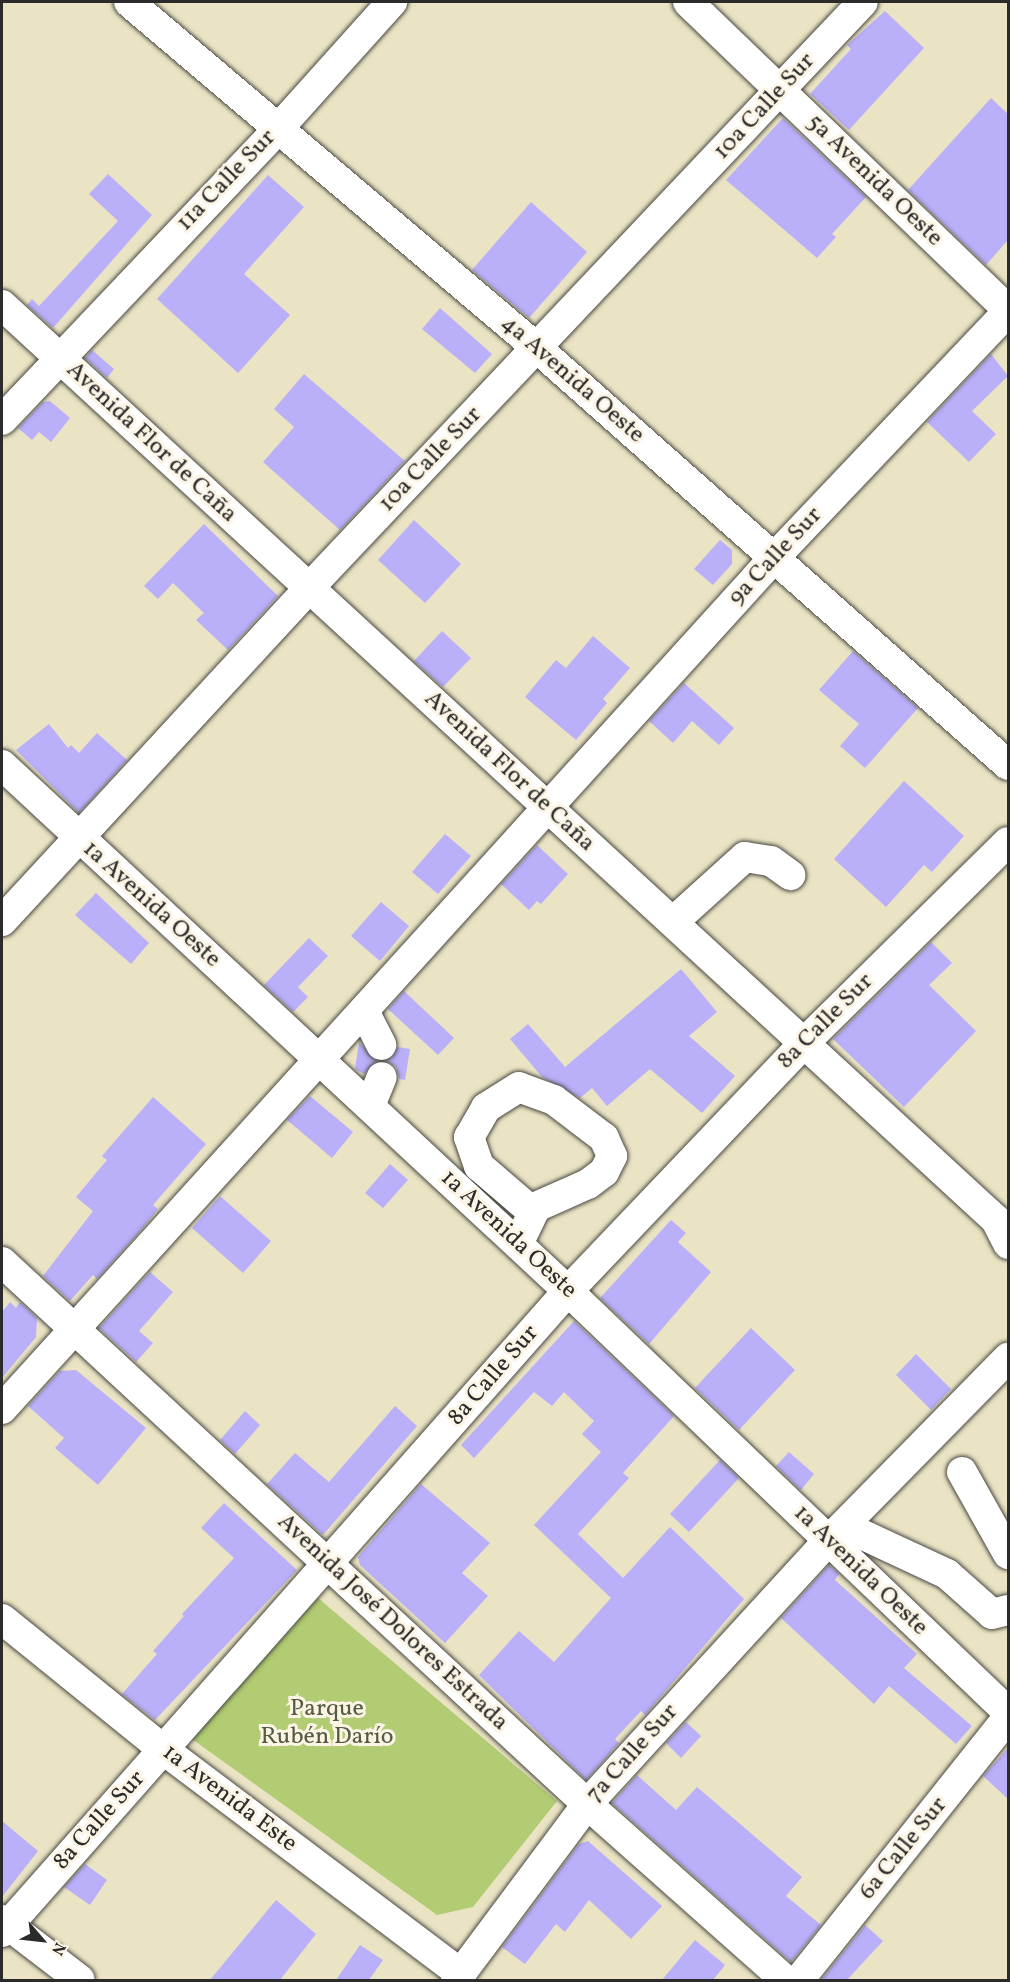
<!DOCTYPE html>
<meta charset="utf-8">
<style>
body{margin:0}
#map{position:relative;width:1010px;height:1982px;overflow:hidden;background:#ebe4c4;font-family:Vollkorn,serif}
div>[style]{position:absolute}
.green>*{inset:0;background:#b1cc72}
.building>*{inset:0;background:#baaff9}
.roads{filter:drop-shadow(0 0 2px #484742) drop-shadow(0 0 2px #484742)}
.minor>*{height:30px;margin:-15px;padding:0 15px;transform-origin:15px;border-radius:15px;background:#fff}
span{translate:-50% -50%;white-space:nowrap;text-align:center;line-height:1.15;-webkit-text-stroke:6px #fcf5e5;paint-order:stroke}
.street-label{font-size:24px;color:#2b2b2b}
.park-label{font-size:24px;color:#535b40}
.frame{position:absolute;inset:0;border:3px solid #2b2b2b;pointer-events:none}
.north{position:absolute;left:12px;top:1910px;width:60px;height:60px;-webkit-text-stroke:4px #fcf5e5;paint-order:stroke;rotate:118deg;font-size:16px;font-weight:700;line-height:24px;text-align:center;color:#2b2b2b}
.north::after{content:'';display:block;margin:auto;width:21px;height:27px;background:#2b2b2b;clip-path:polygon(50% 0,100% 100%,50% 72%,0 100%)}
</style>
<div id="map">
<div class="green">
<i style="clip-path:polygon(318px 1598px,557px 1801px,473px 1907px,437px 1915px,192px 1739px)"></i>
</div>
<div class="building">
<i style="clip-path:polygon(885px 11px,924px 48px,849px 130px,810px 94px,851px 49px,847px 45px)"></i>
<i style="clip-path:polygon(991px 98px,1008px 114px,1008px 240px,986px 265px,908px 190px)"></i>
<i style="clip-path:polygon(783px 118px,866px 197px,832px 234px,836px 237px,817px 258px,726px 180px)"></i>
<i style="clip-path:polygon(108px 174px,152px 215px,53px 328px,27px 305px,32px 299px,39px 306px,118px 221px,89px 194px)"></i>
<i style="clip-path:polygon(268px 175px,304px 207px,244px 274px,290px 315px,238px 373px,157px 299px)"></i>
<i style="clip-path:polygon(531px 202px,587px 252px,529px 318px,472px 270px)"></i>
<i style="clip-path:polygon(440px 308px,492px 354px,475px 373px,422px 329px)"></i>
<i style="clip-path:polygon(92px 350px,114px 369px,107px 378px,85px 358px)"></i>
<i style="clip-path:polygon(991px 354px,1008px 376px,972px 411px,996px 434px,969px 462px,927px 422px)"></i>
<i style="clip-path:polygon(304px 374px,405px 461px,340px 530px,263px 462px,294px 427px,274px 409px)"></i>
<i style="clip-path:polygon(50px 401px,70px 418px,51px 442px,39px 432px,32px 440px,18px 428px,43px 402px)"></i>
<i style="clip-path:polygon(414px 520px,461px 564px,425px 603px,378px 560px)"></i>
<i style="clip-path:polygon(204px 524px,278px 596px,228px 650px,196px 620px,204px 613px,173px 583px,158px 599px,144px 586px)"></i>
<i style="clip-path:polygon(720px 540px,732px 550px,732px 564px,713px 585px,694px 569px)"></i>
<i style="clip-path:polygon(442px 631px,471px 658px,443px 687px,414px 661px)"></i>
<i style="clip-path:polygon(593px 636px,630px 668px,603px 699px,607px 703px,576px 740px,525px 697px,556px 660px,566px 668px)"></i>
<i style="clip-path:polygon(853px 651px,918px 708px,865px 768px,840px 746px,859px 724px,819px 690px)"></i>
<i style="clip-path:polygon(684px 683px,734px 728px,719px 745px,692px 721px,673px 743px,649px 721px)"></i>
<i style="clip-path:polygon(49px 724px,68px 748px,71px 745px,79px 753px,97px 733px,127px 760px,79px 813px,16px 750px)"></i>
<i style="clip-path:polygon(904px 781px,964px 836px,932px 872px,924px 865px,886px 907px,834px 859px)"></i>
<i style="clip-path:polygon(445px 834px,471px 856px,438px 894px,412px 872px)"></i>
<i style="clip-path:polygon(537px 845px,568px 874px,541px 904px,537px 901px,529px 910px,501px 884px)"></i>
<i style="clip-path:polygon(96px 893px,149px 943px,131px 964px,75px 915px)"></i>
<i style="clip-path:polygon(381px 902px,409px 926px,380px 961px,351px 936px)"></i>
<i style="clip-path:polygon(309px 938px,328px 956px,298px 987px,308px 997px,293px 1012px,264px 985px)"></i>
<i style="clip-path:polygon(931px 942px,952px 963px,929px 985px,976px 1031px,904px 1107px,833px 1039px)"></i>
<i style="clip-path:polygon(681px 969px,717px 1012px,689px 1036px,735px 1076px,702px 1113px,650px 1069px,607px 1106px,592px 1088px,580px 1098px,542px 1077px,510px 1039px,528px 1024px,565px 1067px)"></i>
<i style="clip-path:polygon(404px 991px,454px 1038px,438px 1055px,388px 1009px)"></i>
<i style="clip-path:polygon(359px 1042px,377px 1061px,364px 1074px,355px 1069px)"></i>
<i style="clip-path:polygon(398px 1047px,410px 1049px,405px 1080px,399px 1079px,396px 1067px,387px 1061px)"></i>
<i style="clip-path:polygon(310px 1096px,353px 1132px,332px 1158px,287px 1120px)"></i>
<i style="clip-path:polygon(153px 1097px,206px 1144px,153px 1205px,158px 1209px,141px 1230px,97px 1279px,93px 1275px,70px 1301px,43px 1276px,93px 1211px,76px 1197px,107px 1160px,102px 1156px)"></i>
<i style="clip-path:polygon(390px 1164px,408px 1180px,383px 1208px,365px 1193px)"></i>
<i style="clip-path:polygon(220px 1196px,271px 1241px,243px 1273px,192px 1228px)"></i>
<i style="clip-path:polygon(671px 1220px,686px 1233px,678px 1242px,711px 1272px,649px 1344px,600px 1298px)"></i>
<i style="clip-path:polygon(150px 1272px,173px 1292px,139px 1331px,153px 1343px,136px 1362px,99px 1328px)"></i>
<i style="clip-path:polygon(10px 1302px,16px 1308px,20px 1302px,37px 1318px,36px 1337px,2px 1378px,2px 1312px)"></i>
<i style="clip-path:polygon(574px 1321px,674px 1416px,623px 1473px,629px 1478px,578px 1534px,623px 1578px,670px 1527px,744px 1599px,645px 1715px,641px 1711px,615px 1739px,619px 1743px,586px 1780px,479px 1675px,519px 1631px,554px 1662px,611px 1598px,534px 1525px,601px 1452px,582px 1434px,594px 1421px,564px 1392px,552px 1406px,534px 1392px,474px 1458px,461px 1445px)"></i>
<i style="clip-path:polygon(751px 1328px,795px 1370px,739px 1430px,695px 1388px)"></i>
<i style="clip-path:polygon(916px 1354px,951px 1389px,931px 1410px,896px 1375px)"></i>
<i style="clip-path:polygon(76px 1370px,146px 1428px,98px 1485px,55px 1448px,64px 1438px,28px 1406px,60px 1371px)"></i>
<i style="clip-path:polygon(395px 1406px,417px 1426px,323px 1535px,267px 1484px,295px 1453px,329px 1482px)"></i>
<i style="clip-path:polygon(245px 1411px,260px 1425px,235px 1454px,220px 1440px)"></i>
<i style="clip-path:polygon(789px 1452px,814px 1474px,801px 1490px,776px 1466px)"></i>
<i style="clip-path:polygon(720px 1460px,739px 1478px,689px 1532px,670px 1514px)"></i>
<i style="clip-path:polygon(421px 1484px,490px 1543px,462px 1573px,488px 1596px,445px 1643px,360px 1565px,358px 1557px)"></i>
<i style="clip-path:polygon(224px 1503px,297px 1570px,155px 1720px,122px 1694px,157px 1654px,153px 1651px,184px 1616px,182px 1614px,234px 1558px,201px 1528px)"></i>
<i style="clip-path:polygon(829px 1565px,839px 1574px,835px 1580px,917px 1654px,904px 1668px,972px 1726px,956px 1744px,889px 1686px,874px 1704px,781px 1618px)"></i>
<i style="clip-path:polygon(686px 1722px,701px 1736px,681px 1758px,666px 1743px)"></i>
<i style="clip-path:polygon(1008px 1748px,1008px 1799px,983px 1776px)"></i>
<i style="clip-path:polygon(637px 1775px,676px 1810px,697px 1787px,802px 1877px,786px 1896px,821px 1925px,791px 1962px,612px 1803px)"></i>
<i style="clip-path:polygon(2px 1821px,38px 1851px,2px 1897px)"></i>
<i style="clip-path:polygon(588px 1841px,662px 1906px,631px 1939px,589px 1900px,565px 1932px,556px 1924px,525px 1964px,502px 1947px,579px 1844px)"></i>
<i style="clip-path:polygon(85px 1864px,107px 1880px,90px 1905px,64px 1887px)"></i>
<i style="clip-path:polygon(276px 1900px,316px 1934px,280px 1980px,210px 1980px)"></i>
<i style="clip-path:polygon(865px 1925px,883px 1941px,847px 1980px,821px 1980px)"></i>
<i style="clip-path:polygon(695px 1940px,725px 1965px,713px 1980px,662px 1980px)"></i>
<i style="clip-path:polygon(360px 1945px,383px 1960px,369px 1980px,336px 1980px)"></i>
</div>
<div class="roads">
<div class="minor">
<i style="left:129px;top:2px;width:535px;rotate:40.3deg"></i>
<i style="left:537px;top:348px;width:629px;rotate:41.52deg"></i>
<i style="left:688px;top:2px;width:444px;rotate:43.9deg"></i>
<i style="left:2px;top:305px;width:1351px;rotate:42.63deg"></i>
<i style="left:996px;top:1220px;width:27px;rotate:63deg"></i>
<i style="left:2px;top:420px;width:401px;rotate:-46.5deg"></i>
<i style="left:278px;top:129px;width:171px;rotate:-48.1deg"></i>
<i style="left:2px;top:765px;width:773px;rotate:42.9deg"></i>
<i style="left:568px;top:1291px;width:609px;rotate:43.74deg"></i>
<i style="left:2px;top:921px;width:453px;rotate:-47.3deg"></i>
<i style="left:309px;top:588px;width:806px;rotate:-46.61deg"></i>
<i style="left:673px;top:922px;width:97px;rotate:-42.1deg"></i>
<i style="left:745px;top:857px;width:26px;rotate:9deg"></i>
<i style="left:771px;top:861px;width:24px;rotate:36deg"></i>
<i style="left:364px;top:1011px;width:38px;rotate:63deg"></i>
<i style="left:370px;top:1106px;width:31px;rotate:-68deg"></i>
<i style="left:518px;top:1244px;width:41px;rotate:-64.1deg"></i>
<i style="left:536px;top:1207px;width:57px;rotate:-23.9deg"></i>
<i style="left:588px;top:1184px;width:20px;rotate:-37deg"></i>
<i style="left:604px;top:1172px;width:18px;rotate:-63deg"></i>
<i style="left:612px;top:1156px;width:20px;rotate:-114deg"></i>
<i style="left:604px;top:1138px;width:63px;rotate:-142.8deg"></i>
<i style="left:554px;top:1100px;width:37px;rotate:-160deg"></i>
<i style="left:519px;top:1087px;width:39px;rotate:148deg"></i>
<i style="left:486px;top:1108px;width:34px;rotate:120deg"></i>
<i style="left:469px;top:1137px;width:31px;rotate:71deg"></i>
<i style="left:479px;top:1166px;width:65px;rotate:40.6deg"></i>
<i style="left:528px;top:1208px;width:8px;rotate:-7deg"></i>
<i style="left:2px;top:1262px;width:797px;rotate:42.81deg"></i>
<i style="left:587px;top:1804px;width:265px;rotate:41.6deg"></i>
<i style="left:2px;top:1409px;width:1149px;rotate:-47.79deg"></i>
<i style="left:774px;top:558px;width:340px;rotate:-46.5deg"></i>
<i style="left:962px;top:1472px;width:94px;rotate:60.7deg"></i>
<i style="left:844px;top:1526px;width:114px;rotate:25deg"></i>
<i style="left:947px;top:1574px;width:60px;rotate:41.6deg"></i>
<i style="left:992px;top:1614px;width:16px;rotate:-14deg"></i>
<i style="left:2px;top:1619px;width:208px;rotate:39deg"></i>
<i style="left:164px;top:1750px;width:372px;rotate:37deg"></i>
<i style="left:2px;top:1920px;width:98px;rotate:37.6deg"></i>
<i style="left:2px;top:1932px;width:855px;rotate:-48.56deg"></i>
<i style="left:568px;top:1291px;width:342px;rotate:-46.4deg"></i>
<i style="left:804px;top:1043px;width:286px;rotate:-44.6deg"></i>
<i style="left:456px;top:1980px;width:219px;rotate:-53.3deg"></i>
<i style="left:587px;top:1804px;width:357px;rotate:-47.5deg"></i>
<i style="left:828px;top:1541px;width:257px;rotate:-45.5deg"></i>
<i style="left:799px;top:1980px;width:336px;rotate:-51.5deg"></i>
</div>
</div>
<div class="street-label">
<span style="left:765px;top:107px;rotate:-47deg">10a Calle Sur</span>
<span style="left:227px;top:181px;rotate:-46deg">11a Calle Sur</span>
<span style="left:874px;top:181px;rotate:44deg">5a Avenida Oeste</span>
<span style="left:572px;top:380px;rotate:41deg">4a Avenida Oeste</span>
<span style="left:151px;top:443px;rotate:43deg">Avenida Flor de Caña</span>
<span style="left:431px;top:460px;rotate:-46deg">10a Calle Sur</span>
<span style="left:776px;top:557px;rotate:-47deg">9a Calle Sur</span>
<span style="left:509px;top:772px;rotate:43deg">Avenida Flor de Caña</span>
<span style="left:151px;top:905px;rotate:42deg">1a Avenida Oeste</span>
<span style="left:826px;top:1022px;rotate:-45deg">8a Calle Sur</span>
<span style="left:508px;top:1235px;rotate:43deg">1a Avenida Oeste</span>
<span style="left:494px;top:1376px;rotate:-49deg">8a Calle Sur</span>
<span style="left:860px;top:1571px;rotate:44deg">1a Avenida Oeste</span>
<span style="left:392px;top:1623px;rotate:43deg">Avenida José Dolores Estrada</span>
<span style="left:633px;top:1754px;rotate:-48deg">7a Calle Sur</span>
<span style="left:229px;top:1799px;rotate:37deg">1a Avenida Este</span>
<span style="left:100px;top:1821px;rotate:-48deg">8a Calle Sur</span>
<span style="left:904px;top:1849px;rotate:-51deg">6a Calle Sur</span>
</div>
<div class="park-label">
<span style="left:327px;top:1724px">Parque<br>Rubén Darío</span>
</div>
<div class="frame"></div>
<div class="north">N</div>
</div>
